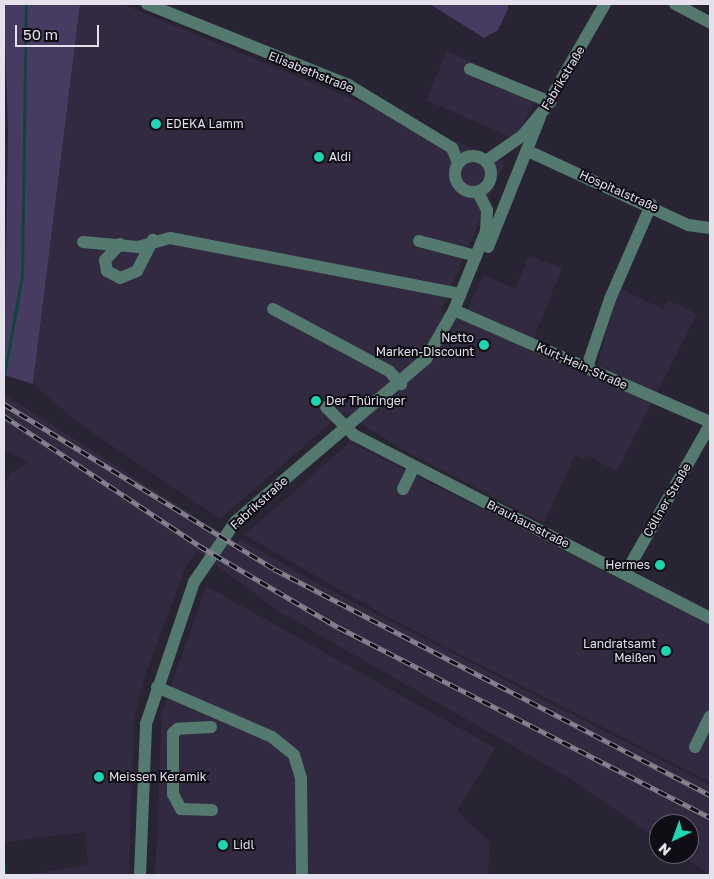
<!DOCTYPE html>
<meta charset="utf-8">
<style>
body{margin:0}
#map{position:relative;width:714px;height:879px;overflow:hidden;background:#292433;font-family:"Golos Text",sans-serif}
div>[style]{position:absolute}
.built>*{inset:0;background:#312a40}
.green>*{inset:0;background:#483b62}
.stream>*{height:3px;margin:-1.5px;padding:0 1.5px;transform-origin:1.5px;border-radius:1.5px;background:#0c473a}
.minor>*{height:12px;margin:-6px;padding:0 6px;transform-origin:6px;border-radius:6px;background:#547a6f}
.minor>.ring{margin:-6px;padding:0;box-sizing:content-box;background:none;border:12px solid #547a6f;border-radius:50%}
.rail>*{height:5px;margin-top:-2.5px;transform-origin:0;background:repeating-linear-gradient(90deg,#100e15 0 9px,#888491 0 18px);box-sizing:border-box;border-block:1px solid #888491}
.dots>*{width:14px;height:14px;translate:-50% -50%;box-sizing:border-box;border:2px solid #100e15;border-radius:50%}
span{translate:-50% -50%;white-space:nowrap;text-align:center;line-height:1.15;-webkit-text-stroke:4px #100e15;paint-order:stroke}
.street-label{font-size:12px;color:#e4e1ec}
.poi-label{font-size:12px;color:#e4e1ec}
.left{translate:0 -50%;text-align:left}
.right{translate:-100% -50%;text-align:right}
.frame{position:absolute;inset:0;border:5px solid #e4e1ec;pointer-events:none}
.north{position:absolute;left:649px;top:814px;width:50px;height:50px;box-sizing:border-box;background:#100e15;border:1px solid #65626b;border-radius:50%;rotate:222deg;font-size:14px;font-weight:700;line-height:20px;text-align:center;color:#e4e1ec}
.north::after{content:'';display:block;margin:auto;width:18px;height:22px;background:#1dd5b1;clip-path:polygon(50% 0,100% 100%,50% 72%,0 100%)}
.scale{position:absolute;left:15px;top:25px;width:84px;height:22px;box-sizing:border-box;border:2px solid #e4e1ec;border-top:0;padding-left:6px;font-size:15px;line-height:18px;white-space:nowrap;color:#e4e1ec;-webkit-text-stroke:4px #100e15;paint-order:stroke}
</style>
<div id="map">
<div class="built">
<i style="clip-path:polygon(80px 4px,122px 4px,505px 162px,440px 312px,463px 320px,483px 275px,515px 289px,529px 256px,562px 268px,529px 350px,589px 377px,597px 366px,619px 288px,663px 309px,668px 300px,697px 314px,617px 471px,586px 455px,584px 459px,575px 455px,544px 523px,403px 450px,343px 412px,220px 519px,80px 424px,33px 384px)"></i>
<i style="clip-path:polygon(447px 51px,540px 92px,515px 139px,426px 100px)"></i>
<i style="clip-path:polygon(4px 394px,237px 543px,240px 539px,320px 585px,710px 785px,710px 875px,680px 854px,689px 854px,689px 824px,659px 824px,659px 840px,574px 781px,280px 612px,197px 551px,186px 566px,144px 678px,134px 719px,129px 875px,25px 875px,88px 864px,85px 832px,4px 842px,4px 484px,12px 472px,29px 463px,4px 449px)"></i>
<i style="clip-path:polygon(350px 442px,710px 625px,710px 782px,391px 619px,245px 535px)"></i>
<i style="clip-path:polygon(206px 586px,495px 748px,457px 811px,490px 842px,488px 875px,155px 875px,162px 712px)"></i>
</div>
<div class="green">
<i style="clip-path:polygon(4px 4px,80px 4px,33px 384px,4px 375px,8px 132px)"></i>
<i style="clip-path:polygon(430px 4px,508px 4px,508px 9px,498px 30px,484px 38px)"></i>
</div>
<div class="stream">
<i style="left:4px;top:375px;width:101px;rotate:-79.7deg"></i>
<i style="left:22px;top:276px;width:272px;rotate:-89.2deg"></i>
<i style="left:4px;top:863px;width:12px;rotate:85deg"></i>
</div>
<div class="minor">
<i style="left:147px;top:4px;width:217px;rotate:21.9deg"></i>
<i style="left:348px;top:85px;width:122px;rotate:31.2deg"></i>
<i style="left:452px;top:148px;width:16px;rotate:68deg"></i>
<i style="left:675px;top:4px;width:40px;rotate:28deg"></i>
<i style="left:470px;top:69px;width:87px;rotate:22.4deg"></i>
<i style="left:528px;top:151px;width:176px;rotate:24.8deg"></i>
<i style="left:688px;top:225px;width:22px;rotate:8deg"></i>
<i class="ring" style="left:455px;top:156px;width:24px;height:24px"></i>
<i style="left:486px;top:161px;width:44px;rotate:-34.8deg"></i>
<i style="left:522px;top:136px;width:34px;rotate:-50deg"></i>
<i style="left:544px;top:110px;width:122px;rotate:-60.1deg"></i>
<i style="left:419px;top:241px;width:59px;rotate:14.7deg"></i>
<i style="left:83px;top:242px;width:55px;rotate:5.2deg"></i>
<i style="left:138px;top:247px;width:33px;rotate:-16deg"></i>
<i style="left:170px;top:238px;width:295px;rotate:10.9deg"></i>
<i style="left:120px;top:244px;width:22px;rotate:133deg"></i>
<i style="left:105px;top:260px;width:11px;rotate:80deg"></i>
<i style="left:107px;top:271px;width:15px;rotate:28deg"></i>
<i style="left:120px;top:278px;width:18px;rotate:-22deg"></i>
<i style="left:137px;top:271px;width:35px;rotate:-63deg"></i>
<i style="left:488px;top:247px;width:140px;rotate:-68.2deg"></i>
<i style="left:273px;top:309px;width:132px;rotate:28.1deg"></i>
<i style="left:389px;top:371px;width:18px;rotate:47deg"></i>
<i style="left:454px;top:310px;width:279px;rotate:23.6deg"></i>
<i style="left:587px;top:367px;width:72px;rotate:-71.3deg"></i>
<i style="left:610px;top:299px;width:103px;rotate:-66.4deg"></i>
<i style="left:326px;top:407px;width:40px;rotate:45deg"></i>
<i style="left:354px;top:435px;width:400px;rotate:27.2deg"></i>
<i style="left:403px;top:489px;width:25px;rotate:-64deg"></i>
<i style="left:625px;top:574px;width:172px;rotate:-60.3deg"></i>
<i style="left:157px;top:687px;width:125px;rotate:23.5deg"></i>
<i style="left:272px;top:737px;width:28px;rotate:39deg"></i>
<i style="left:294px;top:755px;width:24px;rotate:73deg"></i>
<i style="left:301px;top:778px;width:97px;rotate:89.4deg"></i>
<i style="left:211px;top:727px;width:33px;rotate:177deg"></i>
<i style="left:178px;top:729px;width:6px;rotate:141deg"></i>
<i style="left:173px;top:733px;width:61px;rotate:90deg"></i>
<i style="left:173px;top:794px;width:17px;rotate:62deg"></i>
<i style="left:181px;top:809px;width:31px;rotate:2deg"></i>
<i style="left:695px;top:747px;width:34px;rotate:-64deg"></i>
<i style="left:140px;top:875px;width:151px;rotate:-87.7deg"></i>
<i style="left:146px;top:724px;width:150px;rotate:-71.3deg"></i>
<i style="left:194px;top:582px;width:74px;rotate:-55.5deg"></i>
<i style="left:236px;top:521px;width:250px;rotate:-40.5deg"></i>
<i style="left:426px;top:359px;width:56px;rotate:-60.3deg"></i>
<i style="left:454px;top:310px;width:85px;rotate:-67.9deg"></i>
<i style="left:486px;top:231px;width:21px;rotate:-87deg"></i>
<i style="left:487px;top:210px;width:20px;rotate:-117deg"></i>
</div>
<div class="rail">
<i style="left:4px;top:404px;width:316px;rotate:31.4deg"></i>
<i style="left:274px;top:569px;width:491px;rotate:27.4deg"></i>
<i style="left:4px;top:416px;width:233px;rotate:33.6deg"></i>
<i style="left:198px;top:545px;width:162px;rotate:30.4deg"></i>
<i style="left:338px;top:627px;width:418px;rotate:27.1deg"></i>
</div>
<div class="dots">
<i style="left:156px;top:124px;background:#1dd5b1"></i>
<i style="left:319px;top:157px;background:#1dd5b1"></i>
<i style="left:484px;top:345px;background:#1dd5b1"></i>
<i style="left:316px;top:401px;background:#1dd5b1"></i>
<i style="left:660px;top:565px;background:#1dd5b1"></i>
<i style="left:666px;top:651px;background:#1dd5b1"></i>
<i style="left:99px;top:777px;background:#1dd5b1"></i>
<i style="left:223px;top:845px;background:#1dd5b1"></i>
</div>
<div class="street-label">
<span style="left:311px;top:72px;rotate:22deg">Elisabethstraße</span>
<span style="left:563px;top:78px;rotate:-59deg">Fabrikstraße</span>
<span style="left:619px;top:191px;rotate:24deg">Hospitalstraße</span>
<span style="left:582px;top:366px;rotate:24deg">Kurt-Hein-Straße</span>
<span style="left:667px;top:500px;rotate:-60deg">Cöllner Straße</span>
<span style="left:259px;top:503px;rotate:-42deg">Fabrikstraße</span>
<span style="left:528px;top:524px;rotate:27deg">Brauhausstraße</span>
</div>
<div class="poi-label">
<span class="left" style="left:166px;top:124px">EDEKA Lamm</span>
<span class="left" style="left:329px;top:157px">Aldi</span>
<span class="right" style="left:474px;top:345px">Netto<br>Marken-Discount</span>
<span class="left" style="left:326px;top:401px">Der Thüringer</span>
<span class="right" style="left:650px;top:565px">Hermes</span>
<span class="right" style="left:656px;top:651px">Landratsamt<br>Meißen</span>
<span class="left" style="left:109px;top:777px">Meissen Keramik</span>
<span class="left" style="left:233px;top:845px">Lidl</span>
</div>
<div class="frame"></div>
<div class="north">N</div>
<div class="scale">50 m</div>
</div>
